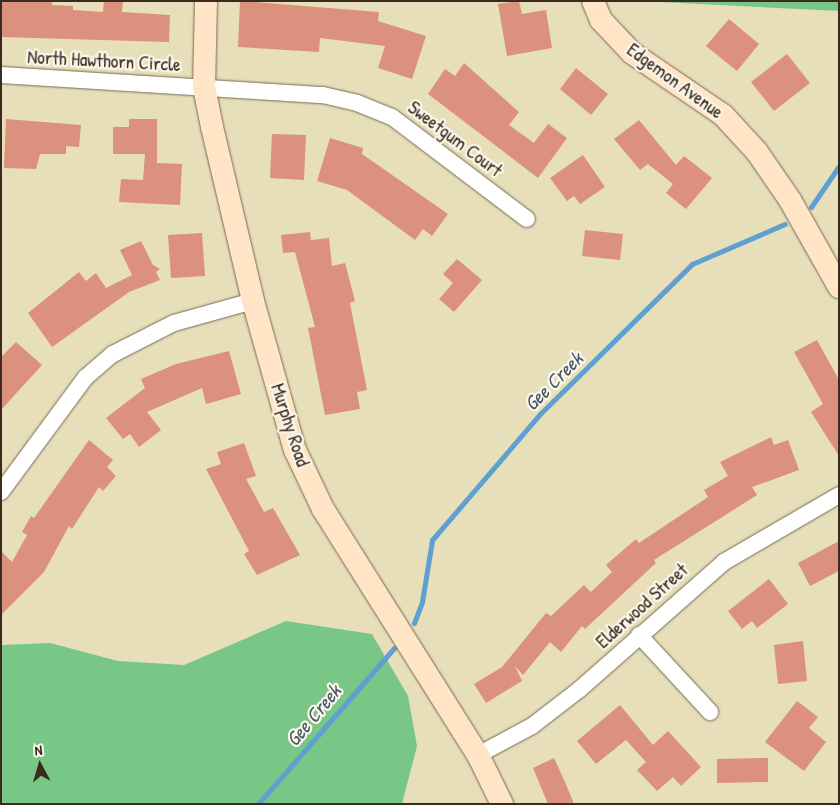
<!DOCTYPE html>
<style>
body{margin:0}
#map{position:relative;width:840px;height:805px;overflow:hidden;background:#e7dfb9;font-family:"Patrick Hand",sans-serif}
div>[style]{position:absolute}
.green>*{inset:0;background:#79c786}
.stream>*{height:5px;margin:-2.5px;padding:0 2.5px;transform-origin:2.5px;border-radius:2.5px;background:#5f9fd2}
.building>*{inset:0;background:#dc907e}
.roads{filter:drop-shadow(0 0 1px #776954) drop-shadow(0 0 1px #776954)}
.street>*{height:16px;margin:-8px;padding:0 8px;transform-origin:8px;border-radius:8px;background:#fff}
.secondary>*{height:22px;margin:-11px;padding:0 11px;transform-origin:11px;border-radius:11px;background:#ffe4c6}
span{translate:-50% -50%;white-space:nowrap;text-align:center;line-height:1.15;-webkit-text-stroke:4.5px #fbf7ec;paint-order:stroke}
.street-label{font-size:19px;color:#3b2a1e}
.water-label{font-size:20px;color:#495966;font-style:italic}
.frame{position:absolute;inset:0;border:2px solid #3b2a1e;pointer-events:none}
.north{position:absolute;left:15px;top:740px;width:50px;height:50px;-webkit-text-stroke:4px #fbf7ec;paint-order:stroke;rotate:354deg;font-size:14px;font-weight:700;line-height:20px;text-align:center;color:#3b2a1e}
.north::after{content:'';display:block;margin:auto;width:18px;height:22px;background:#3b2a1e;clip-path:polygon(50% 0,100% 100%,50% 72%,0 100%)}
</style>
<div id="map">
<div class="green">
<i style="clip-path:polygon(640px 1px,839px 1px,839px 11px)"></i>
<i style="clip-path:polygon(286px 621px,372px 634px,408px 696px,417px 746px,402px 804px,1px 804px,1px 645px,50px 643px,118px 661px,184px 665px)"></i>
</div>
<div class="stream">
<i style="left:811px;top:207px;width:50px;rotate:-55.7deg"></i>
<i style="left:414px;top:623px;width:22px;rotate:-69deg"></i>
<i style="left:422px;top:602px;width:63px;rotate:-80.8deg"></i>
<i style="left:432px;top:540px;width:167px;rotate:-49.4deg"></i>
<i style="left:541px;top:413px;width:212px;rotate:-44.6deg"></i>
<i style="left:692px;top:264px;width:101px;rotate:-23.3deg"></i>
<i style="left:258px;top:804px;width:207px;rotate:-48.9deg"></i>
</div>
<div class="building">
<i style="clip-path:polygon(1px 1px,52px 1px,52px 5px,73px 6px,73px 10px,103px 12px,104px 1px,123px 1px,122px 12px,170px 15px,169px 42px,1px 37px)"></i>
<i style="clip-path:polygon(240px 1px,379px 12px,378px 21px,426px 36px,412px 79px,378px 68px,385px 46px,320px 38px,319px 52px,238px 47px)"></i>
<i style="clip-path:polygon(519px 1px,522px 14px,546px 10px,552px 48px,507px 56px,498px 4px)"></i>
<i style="clip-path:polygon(729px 19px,759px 44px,737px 71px,706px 46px)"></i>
<i style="clip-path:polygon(787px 54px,810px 83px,774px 111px,751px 82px)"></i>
<i style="clip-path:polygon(464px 63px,519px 112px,509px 125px,534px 143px,548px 124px,567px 138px,538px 178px,428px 94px,445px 69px,455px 76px)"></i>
<i style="clip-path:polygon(576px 68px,608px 94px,591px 115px,560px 89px)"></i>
<i style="clip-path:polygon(6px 119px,81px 125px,79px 147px,66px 146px,66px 154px,40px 154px,36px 169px,4px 168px)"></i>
<i style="clip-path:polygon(129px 119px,157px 119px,157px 163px,182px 164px,180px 205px,119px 202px,121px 179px,143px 180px,145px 154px,113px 154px,113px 127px,129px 127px)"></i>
<i style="clip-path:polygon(639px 120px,676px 165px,684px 156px,712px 178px,686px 209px,666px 193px,673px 184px,648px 164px,640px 170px,614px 139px)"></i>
<i style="clip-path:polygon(272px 134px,306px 135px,304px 180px,270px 178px)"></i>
<i style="clip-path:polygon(330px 138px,363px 148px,362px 154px,448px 214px,432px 236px,423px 229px,415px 240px,347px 190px,317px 181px)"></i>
<i style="clip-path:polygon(583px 155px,605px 187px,580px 204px,574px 196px,567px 201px,550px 178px)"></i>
<i style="clip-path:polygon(585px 230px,623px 234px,620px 260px,582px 256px)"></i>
<i style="clip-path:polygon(310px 232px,311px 240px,329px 238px,332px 266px,345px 263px,355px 301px,350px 303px,367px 390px,357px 392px,360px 409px,325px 415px,308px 328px,315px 327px,295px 252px,283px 253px,281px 235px)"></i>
<i style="clip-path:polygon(202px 233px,205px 276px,171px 278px,168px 235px)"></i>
<i style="clip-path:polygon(141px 241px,153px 265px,160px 269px,156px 272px,160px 280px,129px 292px,52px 347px,28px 313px,79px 272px,86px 281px,96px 273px,106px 288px,132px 275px,120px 250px)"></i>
<i style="clip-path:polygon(457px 259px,482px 280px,454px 312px,439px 299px,453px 283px,443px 274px)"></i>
<i style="clip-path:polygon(817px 340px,839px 380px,839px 456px,811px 412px,823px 404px,794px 352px)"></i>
<i style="clip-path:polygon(16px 342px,42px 365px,1px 410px,1px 357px)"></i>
<i style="clip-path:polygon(229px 351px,241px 394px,206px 404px,202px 388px,147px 412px,161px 430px,139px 447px,130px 434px,123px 439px,106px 418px,145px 388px,141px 379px,176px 364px)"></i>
<i style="clip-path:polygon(771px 437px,774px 445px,788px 440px,799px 470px,752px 487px,757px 495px,654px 560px,656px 563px,585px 629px,582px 626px,561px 652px,550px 642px,523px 675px,515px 666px,522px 681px,486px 703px,474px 684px,502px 667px,546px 613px,551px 616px,584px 585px,591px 592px,612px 572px,606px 565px,636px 539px,639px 543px,708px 497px,704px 490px,728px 476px,720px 462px)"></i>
<i style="clip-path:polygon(89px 440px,113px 460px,107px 467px,116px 476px,103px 491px,99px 487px,72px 529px,69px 526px,44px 572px,1px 615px,1px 551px,12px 562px,27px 535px,22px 532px,31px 516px,34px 518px)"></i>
<i style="clip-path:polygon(244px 443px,256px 476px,246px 479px,264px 512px,273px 508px,300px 555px,257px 575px,244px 554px,249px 551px,206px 469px,221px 464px,217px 452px)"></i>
<i style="clip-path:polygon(839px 541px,839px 571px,810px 586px,798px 563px)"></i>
<i style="clip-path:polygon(769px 579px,788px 604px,757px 628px,752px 621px,742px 629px,728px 611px)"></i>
<i style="clip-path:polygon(803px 641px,807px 681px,778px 684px,774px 645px)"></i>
<i style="clip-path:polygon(797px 701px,818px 717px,809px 728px,826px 742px,804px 771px,765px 742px)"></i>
<i style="clip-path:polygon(620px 705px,653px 745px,668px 731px,701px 767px,681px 786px,673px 777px,657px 791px,637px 770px,646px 762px,626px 740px,596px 764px,577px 741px)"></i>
<i style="clip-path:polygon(554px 758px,565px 782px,574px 804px,548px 804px,533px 768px)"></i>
<i style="clip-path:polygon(768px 758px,768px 782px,717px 783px,717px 759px)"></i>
</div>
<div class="roads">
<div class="street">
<i style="left:1px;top:75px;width:323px;rotate:3.6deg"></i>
<i style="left:323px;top:95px;width:35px;rotate:13deg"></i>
<i style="left:357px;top:103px;width:38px;rotate:22deg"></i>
<i style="left:392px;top:117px;width:169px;rotate:37.1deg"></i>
<i style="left:1px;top:492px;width:142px;rotate:-53.6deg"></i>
<i style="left:85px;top:378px;width:37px;rotate:-41deg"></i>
<i style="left:113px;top:354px;width:68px;rotate:-26.9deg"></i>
<i style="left:174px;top:323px;width:82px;rotate:-15.6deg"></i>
<i style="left:639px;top:635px;width:105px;rotate:47.3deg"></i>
<i style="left:478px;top:755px;width:61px;rotate:-28.2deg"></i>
<i style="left:532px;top:726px;width:61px;rotate:-37.6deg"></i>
<i style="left:580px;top:689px;width:192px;rotate:-41.4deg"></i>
<i style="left:724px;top:562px;width:133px;rotate:-30.2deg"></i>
</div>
<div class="secondary">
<i style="left:206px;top:1px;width:86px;rotate:91.3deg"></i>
<i style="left:204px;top:87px;width:41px;rotate:78.7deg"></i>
<i style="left:212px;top:127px;width:179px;rotate:76.7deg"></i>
<i style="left:253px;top:301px;width:155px;rotate:74.3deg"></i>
<i style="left:295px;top:450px;width:65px;rotate:64.6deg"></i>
<i style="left:323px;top:509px;width:291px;rotate:57.8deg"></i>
<i style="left:478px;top:755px;width:55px;rotate:63.9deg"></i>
<i style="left:593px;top:1px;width:21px;rotate:67deg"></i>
<i style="left:601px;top:20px;width:45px;rotate:46.8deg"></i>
<i style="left:632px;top:53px;width:110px;rotate:34.3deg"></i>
<i style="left:723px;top:115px;width:50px;rotate:47.4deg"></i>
<i style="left:757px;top:152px;width:58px;rotate:55.5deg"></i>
<i style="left:790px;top:200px;width:100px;rotate:60.6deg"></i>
</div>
</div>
<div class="street-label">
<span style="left:104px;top:61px;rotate:3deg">North Hawthorn Circle</span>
<span style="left:675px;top:81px;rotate:36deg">Edgemon Avenue</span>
<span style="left:455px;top:139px;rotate:37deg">Sweetgum Court</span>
<span style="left:290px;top:425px;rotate:72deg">Murphy Road</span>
<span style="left:642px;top:606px;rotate:-42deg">Elderwood Street</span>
</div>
<div class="water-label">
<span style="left:553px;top:381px;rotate:-45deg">Gee Creek</span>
<span style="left:313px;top:715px;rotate:-50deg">Gee Creek</span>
</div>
<div class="frame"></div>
<div class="north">N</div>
</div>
